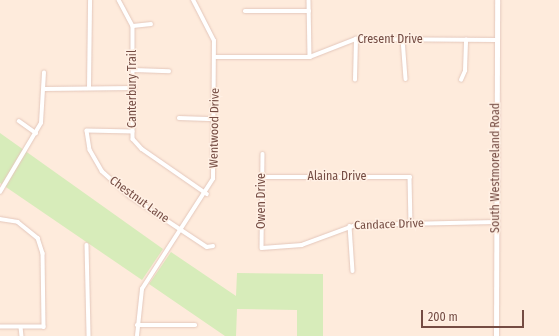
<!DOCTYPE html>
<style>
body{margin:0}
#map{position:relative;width:559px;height:336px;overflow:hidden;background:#feebdc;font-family:"Fira Sans Condensed",sans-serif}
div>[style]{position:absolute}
.green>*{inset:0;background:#d7ecba}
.roads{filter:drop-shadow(0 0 1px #e4c7bb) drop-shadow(0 0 1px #e4c7bb)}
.minor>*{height:3.5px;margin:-1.75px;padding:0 1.75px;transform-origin:1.75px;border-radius:1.75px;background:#fff}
.tertiary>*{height:4.5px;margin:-2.25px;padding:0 2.25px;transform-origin:2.25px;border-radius:2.25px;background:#fff}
span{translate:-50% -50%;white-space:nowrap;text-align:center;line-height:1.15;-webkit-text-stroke:3px #fff0e4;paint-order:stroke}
.street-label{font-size:12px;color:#754c43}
.scale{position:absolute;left:421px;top:310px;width:103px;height:18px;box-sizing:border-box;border:2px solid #754c43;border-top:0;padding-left:5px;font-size:12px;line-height:14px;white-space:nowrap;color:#754c43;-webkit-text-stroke:3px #fff0e4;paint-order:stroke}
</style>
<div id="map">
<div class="green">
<i style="clip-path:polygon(0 133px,163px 249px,142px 280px,0 183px)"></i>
<i style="clip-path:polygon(171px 252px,236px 296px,237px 273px,323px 274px,323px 336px,297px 336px,297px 310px,237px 309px,236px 336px,225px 336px,149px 284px)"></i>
</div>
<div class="roads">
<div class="minor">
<i style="left:119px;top:0;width:30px;rotate:62deg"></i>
<i style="left:133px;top:26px;width:113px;rotate:90deg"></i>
<i style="left:133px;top:139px;width:13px;rotate:48deg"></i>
<i style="left:142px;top:149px;width:79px;rotate:34.7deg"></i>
<i style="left:309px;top:0;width:57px;rotate:89deg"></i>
<i style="left:245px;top:11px;width:64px"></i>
<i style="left:133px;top:26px;width:18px;rotate:-6deg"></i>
<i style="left:403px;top:39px;width:40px;rotate:85.7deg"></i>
<i style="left:216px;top:57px;width:94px"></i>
<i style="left:310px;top:57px;width:49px;rotate:-21.4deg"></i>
<i style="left:356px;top:39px;width:140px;rotate:0.4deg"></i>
<i style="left:134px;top:70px;width:35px;rotate:2deg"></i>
<i style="left:355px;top:80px;width:41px;rotate:-88.6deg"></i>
<i style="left:461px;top:80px;width:10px;rotate:-66deg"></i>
<i style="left:465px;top:71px;width:31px;rotate:-88deg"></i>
<i style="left:89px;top:88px;width:88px;rotate:-89.3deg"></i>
<i style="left:44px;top:89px;width:90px;rotate:-0.6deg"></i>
<i style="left:179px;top:118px;width:36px;rotate:2deg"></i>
<i style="left:19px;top:121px;width:21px;rotate:35deg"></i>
<i style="left:133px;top:132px;width:46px;rotate:-178.8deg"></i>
<i style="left:87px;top:131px;width:19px;rotate:81deg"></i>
<i style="left:90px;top:150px;width:24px;rotate:60deg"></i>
<i style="left:102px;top:171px;width:38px;rotate:42deg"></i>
<i style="left:130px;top:196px;width:92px;rotate:33.5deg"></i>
<i style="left:207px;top:247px;width:6px;rotate:-9deg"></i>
<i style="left:263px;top:154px;width:94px;rotate:90.6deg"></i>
<i style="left:262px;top:248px;width:40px;rotate:-4.3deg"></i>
<i style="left:302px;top:245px;width:58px;rotate:-20.3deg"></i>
<i style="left:356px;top:225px;width:140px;rotate:-1.2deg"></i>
<i style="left:263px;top:177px;width:147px"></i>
<i style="left:410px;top:177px;width:47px;rotate:88.8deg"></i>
<i style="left:0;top:192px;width:80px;rotate:-59.3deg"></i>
<i style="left:41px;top:123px;width:50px;rotate:-86.6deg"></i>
<i style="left:0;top:219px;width:18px;rotate:9deg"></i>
<i style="left:18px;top:222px;width:26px;rotate:39deg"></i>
<i style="left:38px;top:238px;width:16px;rotate:72deg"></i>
<i style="left:43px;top:253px;width:74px;rotate:89.2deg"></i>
<i style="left:44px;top:327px;width:44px;rotate:180deg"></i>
<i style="left:350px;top:226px;width:45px;rotate:86.2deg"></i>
<i style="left:87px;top:245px;width:91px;rotate:88.7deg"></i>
<i style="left:137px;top:325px;width:58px"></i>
<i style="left:21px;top:327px;width:9px;rotate:84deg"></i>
<i style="left:137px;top:336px;width:47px;rotate:-83.9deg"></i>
<i style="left:142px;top:289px;width:131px;rotate:-57.2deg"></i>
<i style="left:213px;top:179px;width:138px;rotate:-89.6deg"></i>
<i style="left:214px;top:41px;width:46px;rotate:-117.1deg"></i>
</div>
<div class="tertiary">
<i style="left:496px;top:336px;width:336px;rotate:-89.8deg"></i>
</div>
</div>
<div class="street-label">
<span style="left:390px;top:40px">Cresent Drive</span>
<span style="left:133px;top:89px;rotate:-90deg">Canterbury Trail</span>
<span style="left:215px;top:128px;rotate:-89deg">Wentwood Drive</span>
<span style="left:496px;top:168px;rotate:-90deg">South Westmoreland Road</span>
<span style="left:337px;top:177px">Alaina Drive</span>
<span style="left:139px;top:200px;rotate:36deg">Chestnut Lane</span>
<span style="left:262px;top:201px;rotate:-90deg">Owen Drive</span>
<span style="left:389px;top:225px;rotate:-2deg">Candace Drive</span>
</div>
<div class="scale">200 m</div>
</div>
